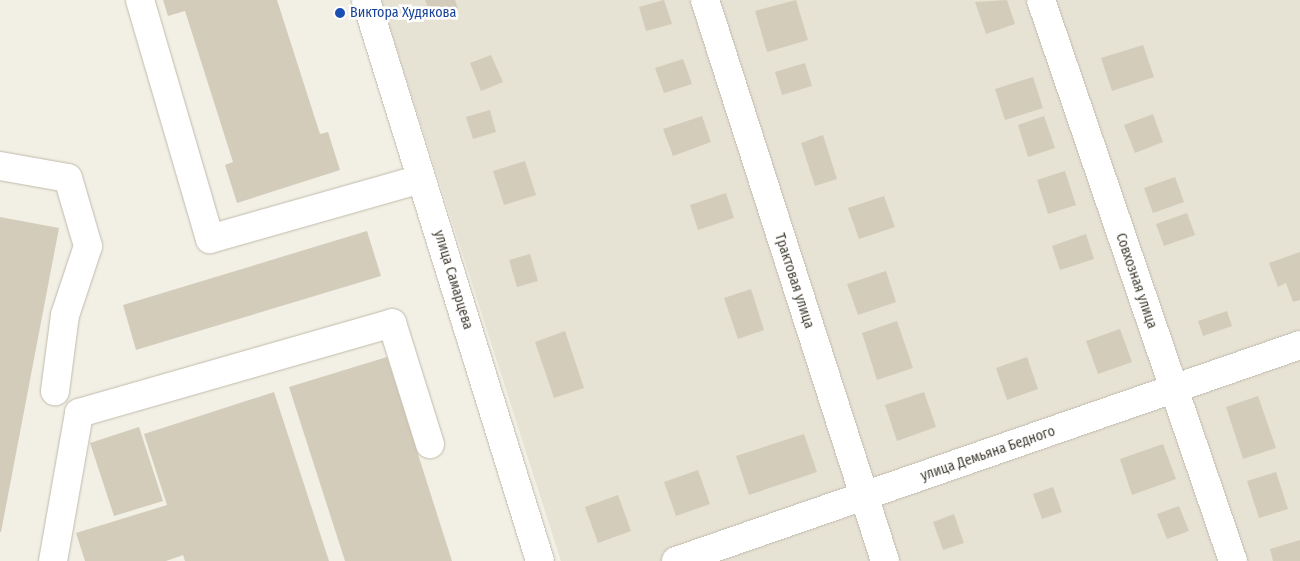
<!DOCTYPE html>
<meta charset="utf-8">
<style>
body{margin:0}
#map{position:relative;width:1300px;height:561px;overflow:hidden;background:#f2efe5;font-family:"Fira Sans Condensed",sans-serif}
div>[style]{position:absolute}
.residential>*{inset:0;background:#e6e2d4}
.building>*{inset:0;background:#d3ccbb}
.roads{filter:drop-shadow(0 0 1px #c0bbab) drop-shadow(0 0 1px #c0bbab)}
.minor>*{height:28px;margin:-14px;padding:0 14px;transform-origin:14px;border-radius:14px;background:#fff}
.dots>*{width:14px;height:14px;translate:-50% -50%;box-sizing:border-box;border:2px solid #fff;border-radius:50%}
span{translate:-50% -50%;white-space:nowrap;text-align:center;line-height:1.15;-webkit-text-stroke:5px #fff;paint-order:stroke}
.transit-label{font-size:14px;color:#164399}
.left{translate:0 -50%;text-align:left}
.street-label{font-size:14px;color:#444035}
</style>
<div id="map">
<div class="residential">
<i style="clip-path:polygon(381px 0,1300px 0,1300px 561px,561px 561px)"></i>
</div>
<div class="building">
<i style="clip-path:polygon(163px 0,277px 0,320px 134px,328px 132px,340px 170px,237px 203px,225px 165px,233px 162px,185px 11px,168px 16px)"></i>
<i style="clip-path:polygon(425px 0,455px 0,458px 9px,432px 18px)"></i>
<i style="clip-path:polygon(664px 0,672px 24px,646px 31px,639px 7px)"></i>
<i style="clip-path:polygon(796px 0,808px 40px,767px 52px,755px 11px)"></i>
<i style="clip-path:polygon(1007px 0,1015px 24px,986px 34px,975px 2px)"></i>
<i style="clip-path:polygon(1143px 45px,1154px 77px,1112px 91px,1101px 58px)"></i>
<i style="clip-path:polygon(491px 55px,503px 82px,481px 91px,470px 63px)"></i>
<i style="clip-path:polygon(683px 59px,692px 84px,664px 93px,655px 68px)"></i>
<i style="clip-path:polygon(805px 63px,812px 86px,782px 95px,775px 72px)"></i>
<i style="clip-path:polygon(1033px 77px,1043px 108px,1005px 120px,995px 89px)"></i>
<i style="clip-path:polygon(490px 110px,496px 132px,473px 139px,466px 117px)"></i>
<i style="clip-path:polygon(1153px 114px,1163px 142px,1135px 153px,1124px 125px)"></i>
<i style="clip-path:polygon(702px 116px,711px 142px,673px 156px,663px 129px)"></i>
<i style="clip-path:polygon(1044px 116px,1055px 148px,1028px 157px,1018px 125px)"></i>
<i style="clip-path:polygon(823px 135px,837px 179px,815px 186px,801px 143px)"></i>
<i style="clip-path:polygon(525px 161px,536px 195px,504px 205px,493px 171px)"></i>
<i style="clip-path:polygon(1065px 171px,1076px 205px,1048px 214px,1037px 180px)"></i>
<i style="clip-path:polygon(1175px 177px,1184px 202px,1153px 213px,1144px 188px)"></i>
<i style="clip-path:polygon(726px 193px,734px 218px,698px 230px,690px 205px)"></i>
<i style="clip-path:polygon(884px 196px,895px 227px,859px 239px,848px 208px)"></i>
<i style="clip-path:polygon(1187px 213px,1195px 235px,1164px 246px,1156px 224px)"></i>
<i style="clip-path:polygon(0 217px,59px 228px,1px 532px,0 532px)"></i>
<i style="clip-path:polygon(367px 231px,381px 276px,136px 350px,123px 305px)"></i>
<i style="clip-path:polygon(1086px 234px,1094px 259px,1060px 270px,1052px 246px)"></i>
<i style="clip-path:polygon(1300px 252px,1300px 300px,1293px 302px,1286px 283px,1278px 287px,1269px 263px)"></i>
<i style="clip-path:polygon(530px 254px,538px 281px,517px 287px,509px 260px)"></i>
<i style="clip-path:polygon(886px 271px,896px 302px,858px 315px,847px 284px)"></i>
<i style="clip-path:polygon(751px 289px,764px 330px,738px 339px,724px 298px)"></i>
<i style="clip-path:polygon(1227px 311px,1232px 326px,1203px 336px,1198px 321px)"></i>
<i style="clip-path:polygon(897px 321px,913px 368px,877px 380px,862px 333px)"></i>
<i style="clip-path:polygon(1120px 329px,1132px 362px,1098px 374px,1086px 341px)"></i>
<i style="clip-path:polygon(565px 331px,584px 388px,554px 398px,535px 342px)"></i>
<i style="clip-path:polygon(387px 357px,452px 561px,345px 561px,289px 387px)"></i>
<i style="clip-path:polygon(1027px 357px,1038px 389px,1007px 400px,996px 368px)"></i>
<i style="clip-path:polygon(274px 392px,329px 561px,185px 561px,183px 555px,166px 561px,85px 561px,76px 533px,167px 505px,144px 434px)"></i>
<i style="clip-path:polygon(924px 392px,936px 427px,897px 441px,885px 405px)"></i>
<i style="clip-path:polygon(1258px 396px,1276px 448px,1243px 459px,1226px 407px)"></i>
<i style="clip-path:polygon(139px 427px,163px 501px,114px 516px,90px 443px)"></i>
<i style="clip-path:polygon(804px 434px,817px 472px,749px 495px,736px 456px)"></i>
<i style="clip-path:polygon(1163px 444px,1176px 479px,1132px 495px,1120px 459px)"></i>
<i style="clip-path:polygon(698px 470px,710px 504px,676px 516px,664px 482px)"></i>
<i style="clip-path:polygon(1276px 472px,1288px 509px,1259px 518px,1247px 481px)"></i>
<i style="clip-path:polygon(1053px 487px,1062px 512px,1042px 519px,1033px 494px)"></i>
<i style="clip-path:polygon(618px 495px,631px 531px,598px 543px,585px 507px)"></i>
<i style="clip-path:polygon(1179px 506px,1189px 531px,1167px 539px,1157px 514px)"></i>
<i style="clip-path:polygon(954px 514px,964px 543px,943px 550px,933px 522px)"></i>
<i style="clip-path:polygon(1300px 540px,1300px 561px,1273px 561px,1270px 549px)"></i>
</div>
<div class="roads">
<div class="minor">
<i style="left:140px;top:0;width:249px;rotate:73.7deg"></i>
<i style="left:210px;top:239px;width:219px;rotate:-15.9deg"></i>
<i style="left:366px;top:0;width:587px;rotate:72.77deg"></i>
<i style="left:705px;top:0;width:589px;rotate:72.21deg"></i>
<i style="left:1041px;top:0;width:593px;rotate:71.11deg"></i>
<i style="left:0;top:166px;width:69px;rotate:10deg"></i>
<i style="left:68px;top:178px;width:71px;rotate:73.6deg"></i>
<i style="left:88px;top:246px;width:73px;rotate:108.4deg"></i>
<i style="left:65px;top:315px;width:77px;rotate:97.5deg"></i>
<i style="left:53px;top:561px;width:150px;rotate:-80deg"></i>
<i style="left:79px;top:413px;width:326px;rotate:-16deg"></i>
<i style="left:392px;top:323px;width:127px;rotate:72.6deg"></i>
<i style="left:676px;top:561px;width:660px;rotate:-19.09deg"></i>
</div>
</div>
<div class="dots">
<i style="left:340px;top:13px;background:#1a4fb4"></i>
</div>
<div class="transit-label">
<span class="left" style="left:350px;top:13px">Виктора Худякова</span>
</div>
<div class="street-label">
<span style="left:453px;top:280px;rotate:73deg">улица Самарцева</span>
<span style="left:794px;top:281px;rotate:72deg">Трактовая улица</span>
<span style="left:1136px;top:281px;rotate:71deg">Совхозная улица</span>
<span style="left:988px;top:454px;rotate:-19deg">улица Демьяна Бедного</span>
</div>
</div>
